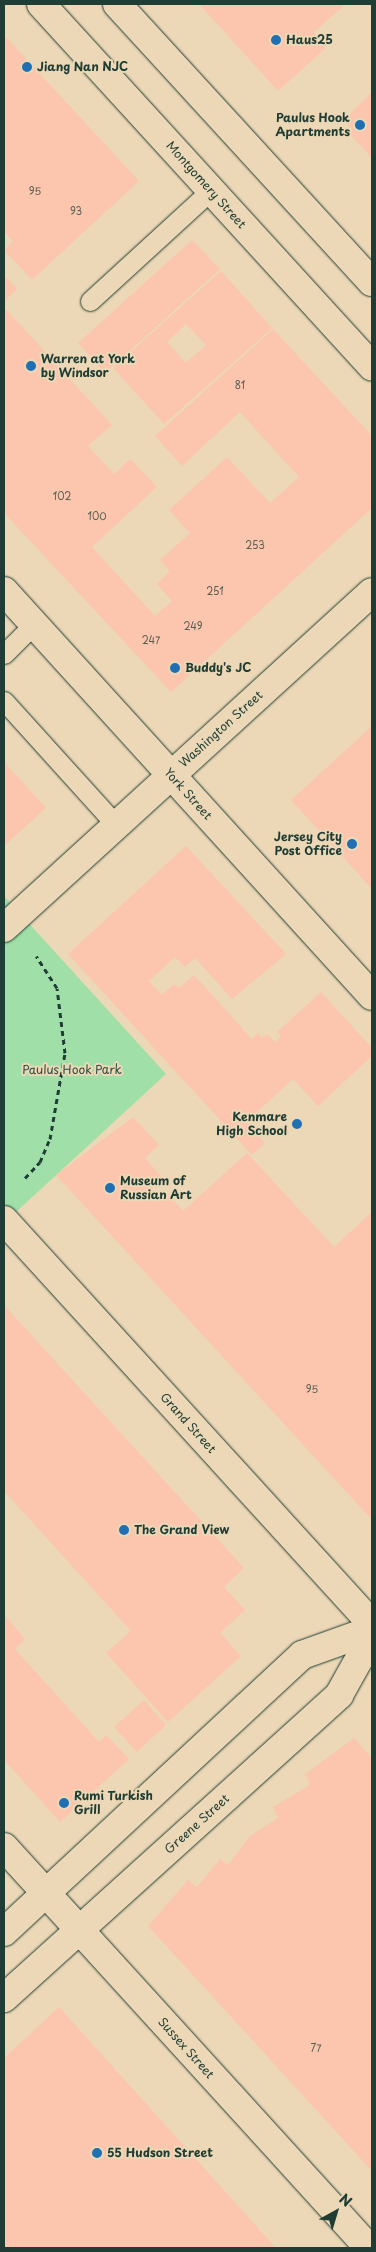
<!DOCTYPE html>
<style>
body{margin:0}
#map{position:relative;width:376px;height:2252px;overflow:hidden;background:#ecd8b6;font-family:"Playpen Sans",sans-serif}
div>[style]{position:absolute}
.green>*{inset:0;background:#a0dfa7}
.building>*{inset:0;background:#fcc5ae}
.path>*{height:3px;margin-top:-1.5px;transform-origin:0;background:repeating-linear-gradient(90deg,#1f3d34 0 5px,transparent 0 9px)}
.roads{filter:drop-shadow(0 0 1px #1f3d34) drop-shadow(0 0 1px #1f3d34)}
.service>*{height:19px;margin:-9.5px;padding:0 9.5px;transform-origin:9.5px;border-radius:9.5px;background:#ecd8b6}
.minor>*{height:28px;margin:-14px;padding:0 14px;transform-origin:14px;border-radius:14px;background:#ecd8b6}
.tertiary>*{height:28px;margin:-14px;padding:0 14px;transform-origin:14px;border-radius:14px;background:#ecd8b6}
.dots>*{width:14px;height:14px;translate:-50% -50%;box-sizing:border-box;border:2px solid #ecd8b6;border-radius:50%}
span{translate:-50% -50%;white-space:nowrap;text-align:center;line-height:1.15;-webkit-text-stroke:4px #ecd8b6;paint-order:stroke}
.number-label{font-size:10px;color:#565f52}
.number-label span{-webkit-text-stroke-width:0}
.poi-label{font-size:12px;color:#1f3d34;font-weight:700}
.left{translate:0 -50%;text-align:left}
.right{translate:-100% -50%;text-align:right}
.street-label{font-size:12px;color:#1f3d34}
.park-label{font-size:12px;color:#2c4d40}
.frame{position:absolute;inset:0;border:5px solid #1f3d34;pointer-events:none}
.north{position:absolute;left:311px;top:2187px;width:50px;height:50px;-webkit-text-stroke:4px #ecd8b6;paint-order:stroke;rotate:39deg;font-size:14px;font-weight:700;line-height:20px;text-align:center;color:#1f3d34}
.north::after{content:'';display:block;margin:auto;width:18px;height:22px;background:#1f3d34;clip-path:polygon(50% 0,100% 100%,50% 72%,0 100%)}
</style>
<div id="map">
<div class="green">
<i style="clip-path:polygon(4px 896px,166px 1074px,4px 1223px)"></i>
</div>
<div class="building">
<i style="clip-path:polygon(199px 4px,346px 4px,314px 32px,326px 48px,278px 91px)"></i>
<i style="clip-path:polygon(4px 35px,139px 181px,32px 280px,4px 250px,13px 241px,4px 232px)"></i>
<i style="clip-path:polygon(372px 92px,372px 158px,348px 132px,352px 129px,344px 120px)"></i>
<i style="clip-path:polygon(192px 240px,220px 269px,105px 373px,78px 343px)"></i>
<i style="clip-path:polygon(evenodd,221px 271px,272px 328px,164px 424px,113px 368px,221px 271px,186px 324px,206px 345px,186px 363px,167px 342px,186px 324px)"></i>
<i style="clip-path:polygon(4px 275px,17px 289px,4px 302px)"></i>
<i style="clip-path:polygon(4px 307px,112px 425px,88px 446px,114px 474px,130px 459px,157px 487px,92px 547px,155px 616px,172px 601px,157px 584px,170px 571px,160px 560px,190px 533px,169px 510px,227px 457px,270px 503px,299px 477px,240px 412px,182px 466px,155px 436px,273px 329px,372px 436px,372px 508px,171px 692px,4px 513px)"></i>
<i style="clip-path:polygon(372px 726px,372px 889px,291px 800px)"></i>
<i style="clip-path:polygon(4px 762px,46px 808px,4px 846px)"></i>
<i style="clip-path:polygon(186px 846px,286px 954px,232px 999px,195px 958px,185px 967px,175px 957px,149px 981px,162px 995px,174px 984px,179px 988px,194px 975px,252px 1039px,258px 1033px,262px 1038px,267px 1034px,275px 1042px,281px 1036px,277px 1032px,321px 992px,372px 1048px,372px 1056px,318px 1106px,293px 1079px,246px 1122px,265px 1143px,252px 1155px,68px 954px)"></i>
<i style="clip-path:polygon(133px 1117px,159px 1145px,145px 1158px,161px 1176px,150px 1186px,159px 1195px,164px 1190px,183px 1211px,247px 1153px,334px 1247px,372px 1212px,372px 1520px,56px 1175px)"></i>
<i style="clip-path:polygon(4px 1305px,244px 1568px,224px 1587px,245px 1610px,220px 1633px,241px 1656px,168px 1722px,106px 1653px,131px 1631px,4px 1491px)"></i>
<i style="clip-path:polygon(4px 1614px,25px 1639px,15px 1649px,99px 1742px,106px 1735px,129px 1759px,60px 1822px,4px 1760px)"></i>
<i style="clip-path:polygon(144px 1700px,166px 1725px,137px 1752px,114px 1727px)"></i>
<i style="clip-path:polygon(354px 1738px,372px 1758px,372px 2171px,148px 1926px,188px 1880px,197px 1887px,220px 1859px,228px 1865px,250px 1836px,278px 1818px,273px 1807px,310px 1785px,305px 1774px)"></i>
<i style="clip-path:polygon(59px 2007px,276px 2248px,4px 2248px,4px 2058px)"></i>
</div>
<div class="path">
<i style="left:25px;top:1178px;width:22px;rotate:-47deg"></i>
<i style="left:40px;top:1162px;width:25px;rotate:-67deg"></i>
<i style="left:50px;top:1139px;width:87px;rotate:-80.1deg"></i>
<i style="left:65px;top:1053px;width:65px;rotate:-97deg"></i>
<i style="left:57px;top:988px;width:38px;rotate:-123deg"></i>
</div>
<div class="roads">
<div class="service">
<i style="left:90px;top:301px;width:164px;rotate:-42.5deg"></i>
<i style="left:4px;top:654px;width:42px;rotate:-45deg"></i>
<i style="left:4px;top:701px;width:167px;rotate:47.9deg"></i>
</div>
<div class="minor">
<i style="left:4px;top:591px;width:547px;rotate:47.74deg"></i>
<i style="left:4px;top:928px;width:498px;rotate:-42.4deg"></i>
<i style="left:4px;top:1847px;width:542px;rotate:47.69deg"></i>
<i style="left:4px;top:1932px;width:407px;rotate:-42.9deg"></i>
<i style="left:302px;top:1655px;width:74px;rotate:-19.7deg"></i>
<i style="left:4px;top:1998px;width:452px;rotate:-42.1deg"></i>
<i style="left:339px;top:1695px;width:68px;rotate:-60.8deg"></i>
</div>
<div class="tertiary">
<i style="left:41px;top:4px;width:491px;rotate:47.6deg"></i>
<i style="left:117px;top:4px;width:377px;rotate:47.5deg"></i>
<i style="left:4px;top:1220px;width:546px;rotate:47.67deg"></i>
</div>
</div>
<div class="dots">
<i style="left:276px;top:40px;background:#1f6fb2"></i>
<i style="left:27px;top:67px;background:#1f6fb2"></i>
<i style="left:360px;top:125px;background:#1f6fb2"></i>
<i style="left:31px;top:366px;background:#1f6fb2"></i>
<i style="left:175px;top:668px;background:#1f6fb2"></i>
<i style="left:352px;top:844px;background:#1f6fb2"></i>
<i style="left:297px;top:1124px;background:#1f6fb2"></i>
<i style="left:110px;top:1188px;background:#1f6fb2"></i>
<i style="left:124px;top:1530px;background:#1f6fb2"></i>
<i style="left:64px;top:1803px;background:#1f6fb2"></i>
<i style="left:97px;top:2153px;background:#1f6fb2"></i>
</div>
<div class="number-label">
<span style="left:35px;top:191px">95</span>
<span style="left:76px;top:211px">93</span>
<span style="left:240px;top:385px">81</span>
<span style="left:62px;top:496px">102</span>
<span style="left:97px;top:516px">100</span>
<span style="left:255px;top:545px">253</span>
<span style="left:215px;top:591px">251</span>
<span style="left:193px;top:626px">249</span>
<span style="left:151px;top:640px">247</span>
<span style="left:312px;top:1389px">95</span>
<span style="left:316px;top:2048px">77</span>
</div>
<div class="poi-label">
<span class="left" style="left:286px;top:40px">Haus25</span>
<span class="left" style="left:37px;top:67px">Jiang Nan NJC</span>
<span class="right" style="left:350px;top:125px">Paulus Hook<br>Apartments</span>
<span class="left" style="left:41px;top:366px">Warren at York<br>by Windsor</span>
<span class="left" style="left:185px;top:668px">Buddy's JC</span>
<span class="right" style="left:342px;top:844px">Jersey City<br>Post Office</span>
<span class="right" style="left:287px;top:1124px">Kenmare<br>High School</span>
<span class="left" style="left:120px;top:1188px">Museum of<br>Russian Art</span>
<span class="left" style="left:134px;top:1530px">The Grand View</span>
<span class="left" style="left:74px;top:1803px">Rumi Turkish<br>Grill</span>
<span class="left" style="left:107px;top:2153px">55 Hudson Street</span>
</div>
<div class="street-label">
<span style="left:206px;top:185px;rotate:48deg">Montgomery Street</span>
<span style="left:221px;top:729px;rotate:-42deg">Washington Street</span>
<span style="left:188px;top:794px;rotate:48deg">York Street</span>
<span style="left:188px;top:1423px;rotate:48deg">Grand Street</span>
<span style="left:197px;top:1824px;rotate:-42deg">Greene Street</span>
<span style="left:186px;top:2048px;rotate:48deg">Sussex Street</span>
</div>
<div class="park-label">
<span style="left:72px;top:1070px">Paulus Hook Park</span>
</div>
<div class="frame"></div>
<div class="north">N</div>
</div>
